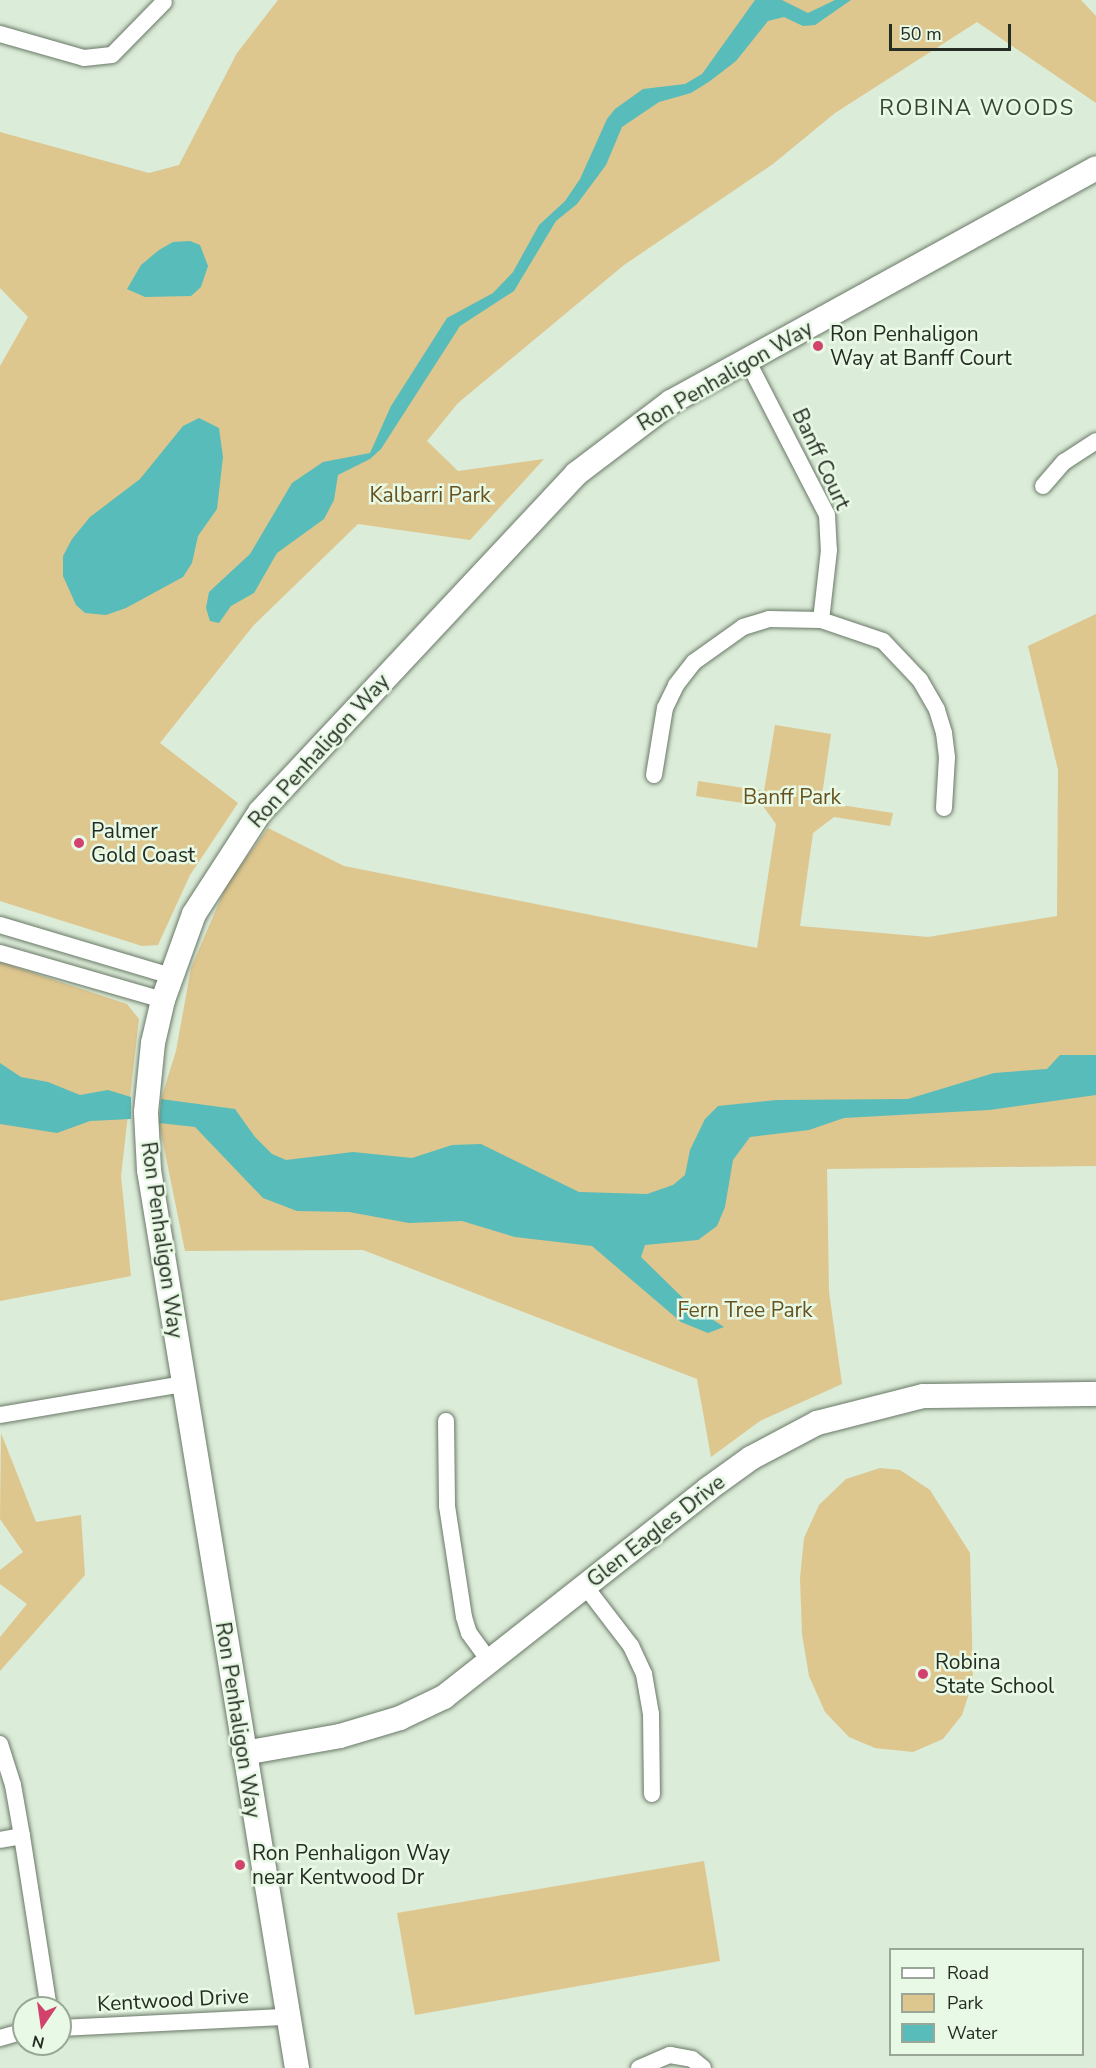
<!DOCTYPE html>
<style>
body{margin:0}
#map{position:relative;width:1096px;height:2068px;overflow:hidden;background:#dbecd8;font-family:"Nunito Sans",sans-serif}
div>[style]{position:absolute}
.green>*{inset:0;background:#dec68f}
.water>*{inset:0;background:#58bcba}
.roads{filter:drop-shadow(0 0 2px #6a7968) drop-shadow(0 0 2px #6a7968)}
.street>*{height:16px;margin:-8px;padding:0 8px;transform-origin:8px;border-radius:8px;background:#fff}
.secondary>*{height:24px;margin:-12px;padding:0 12px;transform-origin:12px;border-radius:12px;background:#fff}
.dots>*{width:16px;height:16px;translate:-50% -50%;box-sizing:border-box;border:3px solid #e8f9e5;border-radius:50%}
span{translate:-50% -50%;white-space:nowrap;text-align:center;line-height:1.15;-webkit-text-stroke:5px #e8f9e5;paint-order:stroke}
.poi-label{font-size:21px;color:#252c24}
.left{translate:0 -50%;text-align:left}
.street-label{font-size:21px;color:#252c24}
.park-label{font-size:21px;color:#66521f}
.neighbourhood-label{font-size:22px;color:#394636;letter-spacing:1.5px}
.legend{position:absolute;left:889px;top:1948px;width:195px;height:108px;box-sizing:border-box;background:#e8f9e5;border:2px solid #9aa798;margin:0;padding:8px 10px;list-style:none;font-size:18px;color:#252c24}
.legend li{display:flex;align-items:center;gap:12px;height:30px}
.legend b{width:30px;border:2px solid #9aa798}
.north{position:absolute;left:12px;top:1996px;width:60px;height:60px;box-sizing:border-box;background:#e8f9e5;border:2px solid #9aa798;border-radius:50%;rotate:193deg;font-size:16px;font-weight:700;line-height:24px;text-align:center;color:#252c24}
.north::after{content:'';display:block;margin:auto;width:21px;height:27px;background:#d1436d;clip-path:polygon(50% 0,100% 100%,50% 72%,0 100%)}
.scale{position:absolute;left:889px;top:24px;width:122px;height:27px;box-sizing:border-box;border:3px solid #252c24;border-top:0;padding-left:8px;font-size:18px;line-height:21px;white-space:nowrap;color:#252c24;-webkit-text-stroke:4px #e8f9e5;paint-order:stroke}
</style>
<div id="map">
<div class="green">
<i style="clip-path:polygon(278px 0,1081px 0,1096px 16px,1096px 103px,977px 22px,835px 113px,773px 164px,624px 265px,458px 403px,427px 441px,458px 471px,544px 459px,470px 540px,358px 524px,253px 626px,160px 743px,238px 803px,190px 875px,158px 945px,142px 946px,0 901px,0 366px,28px 317px,0 288px,0 132px,149px 173px,179px 165px,237px 53px)"></i>
<i style="clip-path:polygon(1096px 614px,1096px 1166px,827px 1169px,829px 1292px,842px 1384px,760px 1421px,711px 1457px,697px 1379px,363px 1250px,185px 1251px,159px 1123px,161px 1099px,176px 1051px,191px 968px,227px 884px,268px 828px,344px 866px,757px 948px,776px 824px,763px 806px,696px 796px,698px 781px,764px 791px,775px 725px,831px 734px,821px 802px,893px 813px,890px 826px,834px 817px,813px 833px,800px 926px,928px 937px,1057px 916px,1058px 770px,1028px 646px)"></i>
<i style="clip-path:polygon(0 962px,127px 1004px,139px 1019px,121px 1176px,131px 1276px,0 1301px)"></i>
<i style="clip-path:polygon(1px 1433px,36px 1522px,81px 1515px,85px 1575px,0 1671px,0 1637px,27px 1604px,0 1584px,0 1570px,23px 1552px,0 1519px)"></i>
<i style="clip-path:polygon(880px 1468px,900px 1470px,930px 1490px,970px 1553px,973px 1681px,962px 1715px,943px 1739px,913px 1752px,875px 1748px,849px 1737px,825px 1712px,809px 1676px,802px 1634px,800px 1578px,804px 1538px,819px 1505px,846px 1479px)"></i>
<i style="clip-path:polygon(704px 1861px,720px 1961px,415px 2015px,397px 1913px)"></i>
</div>
<div class="water">
<i style="clip-path:polygon(755px 0,782px 0,808px 13px,835px 0,851px 0,815px 25px,803px 26px,784px 17px,768px 21px,736px 61px,710px 81px,691px 93px,659px 102px,622px 127px,606px 165px,577px 204px,556px 221px,514px 291px,460px 326px,381px 449px,370px 459px,338px 475px,334px 500px,324px 519px,277px 553px,254px 593px,231px 606px,219px 623px,210px 621px,206px 608px,209px 592px,250px 554px,292px 483px,323px 462px,370px 453px,391px 406px,447px 318px,493px 293px,513px 272px,539px 225px,565px 201px,580px 179px,607px 119px,615px 109px,643px 89px,685px 84px,702px 74px)"></i>
<i style="clip-path:polygon(190px 241px,200px 245px,208px 266px,201px 287px,191px 296px,145px 297px,127px 289px,141px 265px,159px 250px,173px 242px)"></i>
<i style="clip-path:polygon(199px 418px,219px 428px,223px 457px,217px 509px,198px 536px,192px 563px,183px 577px,126px 608px,106px 615px,85px 613px,76px 605px,63px 576px,63px 556px,72px 539px,90px 517px,140px 479px,183px 426px)"></i>
<i style="clip-path:polygon(1060px 1055px,1096px 1055px,1096px 1095px,989px 1110px,844px 1118px,809px 1130px,750px 1137px,733px 1160px,725px 1207px,717px 1226px,698px 1240px,645px 1245px,641px 1257px,689px 1304px,724px 1327px,708px 1333px,681px 1322px,592px 1246px,515px 1237px,462px 1221px,409px 1223px,349px 1212px,297px 1211px,263px 1198px,195px 1127px,159px 1123px,161px 1099px,235px 1109px,255px 1137px,272px 1154px,286px 1160px,353px 1152px,412px 1158px,452px 1145px,481px 1144px,579px 1192px,647px 1194px,673px 1185px,685px 1175px,690px 1150px,705px 1119px,718px 1106px,776px 1100px,908px 1099px,994px 1073px,1047px 1069px)"></i>
<i style="clip-path:polygon(0 1063px,21px 1077px,48px 1082px,80px 1095px,108px 1090px,131px 1097px,131px 1119px,90px 1121px,57px 1133px,0 1124px)"></i>
</div>
<div class="roads">
<div class="street">
<i style="left:0;top:34px;width:87px;rotate:15.9deg"></i>
<i style="left:84px;top:58px;width:28px;rotate:-6deg"></i>
<i style="left:112px;top:55px;width:74px;rotate:-45.5deg"></i>
<i style="left:747px;top:360px;width:174px;rotate:62.7deg"></i>
<i style="left:827px;top:515px;width:35px;rotate:87deg"></i>
<i style="left:829px;top:550px;width:70px;rotate:96.5deg"></i>
<i style="left:1043px;top:486px;width:32px;rotate:-49deg"></i>
<i style="left:1064px;top:462px;width:38px;rotate:-33deg"></i>
<i style="left:654px;top:775px;width:68px;rotate:-80.7deg"></i>
<i style="left:665px;top:708px;width:25px;rotate:-64deg"></i>
<i style="left:676px;top:685px;width:29px;rotate:-52deg"></i>
<i style="left:694px;top:662px;width:60px;rotate:-35.5deg"></i>
<i style="left:743px;top:627px;width:27px;rotate:-17deg"></i>
<i style="left:769px;top:619px;width:52px;rotate:1.1deg"></i>
<i style="left:821px;top:620px;width:65px;rotate:18.7deg"></i>
<i style="left:883px;top:641px;width:54px;rotate:46.5deg"></i>
<i style="left:920px;top:680px;width:34px;rotate:60deg"></i>
<i style="left:937px;top:710px;width:24px;rotate:73deg"></i>
<i style="left:944px;top:733px;width:24px;rotate:83deg"></i>
<i style="left:947px;top:757px;width:51px;rotate:93.4deg"></i>
<i style="left:0;top:925px;width:178px;rotate:16.6deg"></i>
<i style="left:0;top:953px;width:170px;rotate:16.1deg"></i>
<i style="left:0;top:1415px;width:186px;rotate:-9.6deg"></i>
<i style="left:446px;top:1421px;width:85px;rotate:89.3deg"></i>
<i style="left:447px;top:1506px;width:112px;rotate:81.3deg"></i>
<i style="left:464px;top:1617px;width:17px;rotate:73deg"></i>
<i style="left:469px;top:1633px;width:34px;rotate:54deg"></i>
<i style="left:585px;top:1586px;width:76px;rotate:52.5deg"></i>
<i style="left:631px;top:1646px;width:31px;rotate:65deg"></i>
<i style="left:644px;top:1674px;width:41px;rotate:80.1deg"></i>
<i style="left:651px;top:1714px;width:80px;rotate:89.3deg"></i>
<i style="left:0;top:1744px;width:43px;rotate:72.4deg"></i>
<i style="left:13px;top:1785px;width:52px;rotate:80deg"></i>
<i style="left:22px;top:1836px;width:22px;rotate:170deg"></i>
<i style="left:22px;top:1836px;width:174px;rotate:81.1deg"></i>
<i style="left:60px;top:2028px;width:228px;rotate:-2.8deg"></i>
<i style="left:0;top:2038px;width:25px;rotate:-16deg"></i>
<i style="left:639px;top:2068px;width:34px;rotate:-23deg"></i>
<i style="left:670px;top:2055px;width:22px;rotate:10deg"></i>
<i style="left:692px;top:2059px;width:14px;rotate:39deg"></i>
</div>
<div class="secondary">
<i style="left:244px;top:1753px;width:97px;rotate:-10deg"></i>
<i style="left:340px;top:1736px;width:63px;rotate:-16.7deg"></i>
<i style="left:400px;top:1718px;width:49px;rotate:-25.5deg"></i>
<i style="left:444px;top:1697px;width:336px;rotate:-38.2deg"></i>
<i style="left:708px;top:1489px;width:53px;rotate:-35.8deg"></i>
<i style="left:751px;top:1458px;width:75px;rotate:-27.9deg"></i>
<i style="left:817px;top:1423px;width:109px;rotate:-14.3deg"></i>
<i style="left:923px;top:1396px;width:173px;rotate:-0.7deg"></i>
<i style="left:297px;top:2068px;width:910px;rotate:-99.36deg"></i>
<i style="left:149px;top:1170px;width:58px;rotate:-93deg"></i>
<i style="left:146px;top:1112px;width:69px;rotate:-84.2deg"></i>
<i style="left:153px;top:1043px;width:44px;rotate:-76.9deg"></i>
<i style="left:163px;top:1000px;width:91px;rotate:-70.2deg"></i>
<i style="left:194px;top:914px;width:121px;rotate:-57.1deg"></i>
<i style="left:260px;top:812px;width:463px;rotate:-46.9deg"></i>
<i style="left:576px;top:474px;width:119px;rotate:-37.2deg"></i>
<i style="left:671px;top:402px;width:485px;rotate:-28.8deg"></i>
</div>
</div>
<div class="dots">
<i style="left:818px;top:346px;background:#d1436d"></i>
<i style="left:79px;top:843px;background:#d1436d"></i>
<i style="left:923px;top:1674px;background:#d1436d"></i>
<i style="left:240px;top:1865px;background:#d1436d"></i>
</div>
<div class="poi-label">
<span class="left" style="left:830px;top:346px">Ron Penhaligon<br>Way at Banff Court</span>
<span class="left" style="left:91px;top:843px">Palmer<br>Gold Coast</span>
<span class="left" style="left:935px;top:1674px">Robina<br>State School</span>
<span class="left" style="left:252px;top:1865px">Ron Penhaligon Way<br>near Kentwood Dr</span>
</div>
<div class="street-label">
<span style="left:725px;top:376px;rotate:-30deg">Ron Penhaligon Way</span>
<span style="left:821px;top:459px;rotate:65deg">Banff Court</span>
<span style="left:319px;top:751px;rotate:-48deg">Ron Penhaligon Way</span>
<span style="left:162px;top:1240px;rotate:82deg">Ron Penhaligon Way</span>
<span style="left:656px;top:1531px;rotate:-38deg">Glen Eagles Drive</span>
<span style="left:238px;top:1720px;rotate:81deg">Ron Penhaligon Way</span>
<span style="left:173px;top:2000px;rotate:-3deg">Kentwood Drive</span>
</div>
<div class="park-label">
<span style="left:430px;top:495px">Kalbarri Park</span>
<span style="left:792px;top:797px">Banff Park</span>
<span style="left:745px;top:1310px">Fern Tree Park</span>
</div>
<div class="neighbourhood-label">
<span style="left:977px;top:109px">ROBINA WOODS</span>
</div>
<ul class="legend">
<li><b style="height:8px;background:#fff"></b>Road</li>
<li><b style="height:16px;background:#dec68f"></b>Park</li>
<li><b style="height:16px;background:#58bcba"></b>Water</li>
</ul>
<div class="north">N</div>
<div class="scale">50 m</div>
</div>
